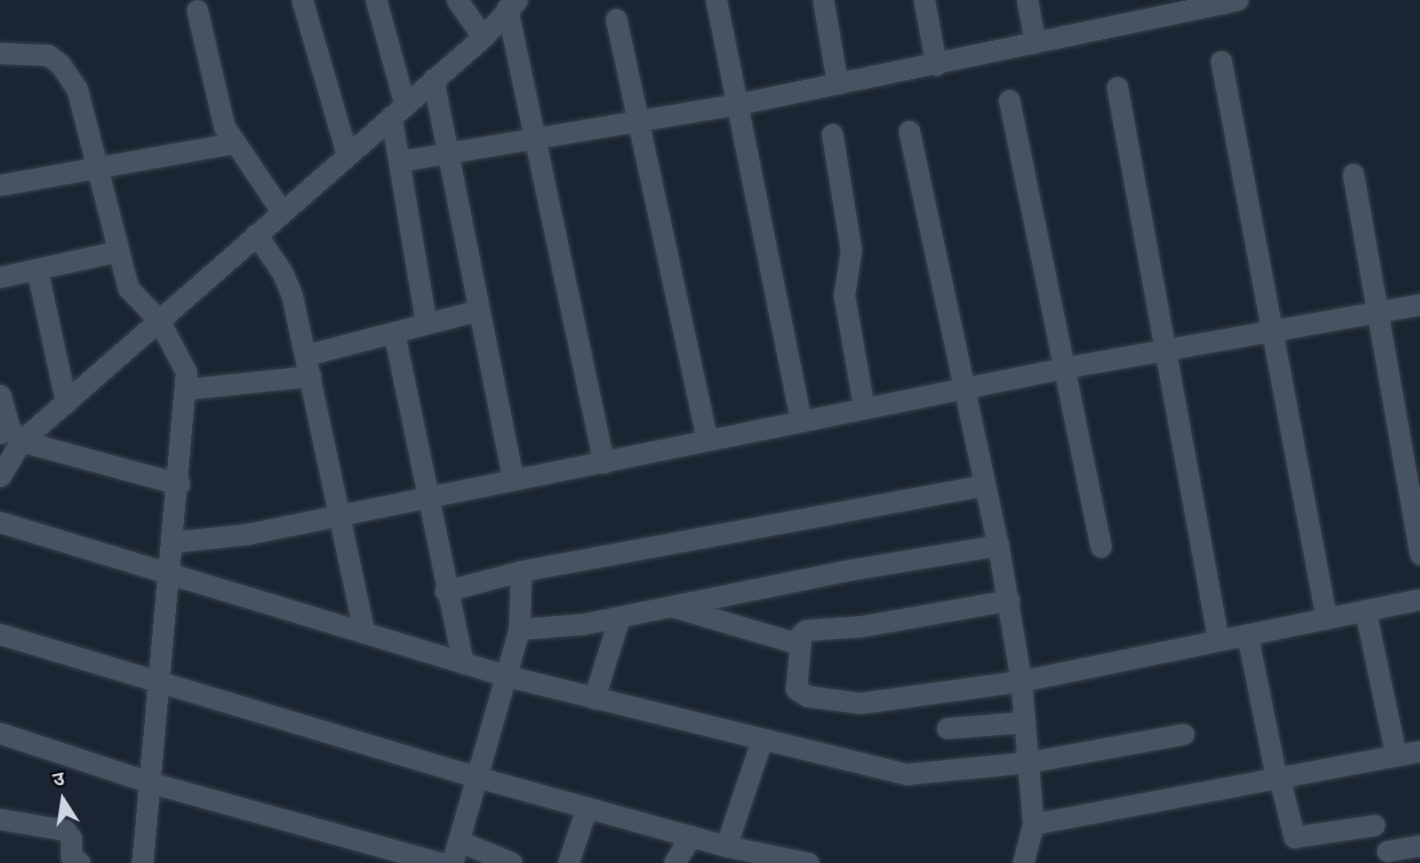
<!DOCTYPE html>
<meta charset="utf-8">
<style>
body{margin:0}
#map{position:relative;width:1420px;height:863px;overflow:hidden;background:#1a2432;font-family:"Times New Roman","Noto Sans Devanagari",serif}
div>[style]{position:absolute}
.roads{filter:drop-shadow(0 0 2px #3a414c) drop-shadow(0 0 2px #3a414c)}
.minor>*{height:21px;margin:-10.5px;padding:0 10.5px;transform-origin:10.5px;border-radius:10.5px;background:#475262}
span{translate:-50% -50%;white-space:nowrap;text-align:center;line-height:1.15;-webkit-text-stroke:5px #090d13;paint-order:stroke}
.north{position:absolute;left:28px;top:765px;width:70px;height:70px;-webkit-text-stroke:5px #090d13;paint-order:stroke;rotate:348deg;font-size:19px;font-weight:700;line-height:28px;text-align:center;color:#cfd6df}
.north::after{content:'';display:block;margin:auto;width:24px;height:32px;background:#cfd6df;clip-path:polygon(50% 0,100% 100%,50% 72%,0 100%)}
</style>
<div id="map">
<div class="roads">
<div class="minor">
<i style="left:302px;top:0;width:161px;rotate:73.8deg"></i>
<i style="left:376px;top:0;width:110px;rotate:74.7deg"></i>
<i style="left:457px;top:0;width:45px;rotate:54.9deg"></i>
<i style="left:716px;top:0;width:429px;rotate:78.6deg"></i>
<i style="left:823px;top:0;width:83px;rotate:80.3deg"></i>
<i style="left:924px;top:0;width:66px;rotate:79.5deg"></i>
<i style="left:1027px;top:0;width:43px;rotate:79.2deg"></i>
<i style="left:507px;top:8px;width:465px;rotate:78deg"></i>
<i style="left:197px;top:10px;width:119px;rotate:76.9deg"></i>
<i style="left:224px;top:126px;width:104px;rotate:56deg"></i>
<i style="left:616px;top:19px;width:430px;rotate:77.8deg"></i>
<i style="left:0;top:53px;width:48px;rotate:2.4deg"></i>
<i style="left:48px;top:55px;width:15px;rotate:37deg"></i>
<i style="left:60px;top:64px;width:30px;rotate:56deg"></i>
<i style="left:77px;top:89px;width:205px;rotate:75.6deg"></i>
<i style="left:128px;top:288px;width:45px;rotate:45.9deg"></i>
<i style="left:159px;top:320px;width:59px;rotate:62.6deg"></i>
<i style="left:186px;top:372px;width:493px;rotate:95.1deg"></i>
<i style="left:1221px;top:61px;width:566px;rotate:79.31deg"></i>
<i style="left:433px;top:79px;width:409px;rotate:78.7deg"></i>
<i style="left:1117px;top:87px;width:561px;rotate:79.63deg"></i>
<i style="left:1009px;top:100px;width:456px;rotate:78.4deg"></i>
<i style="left:391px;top:116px;width:209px;rotate:80.4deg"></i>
<i style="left:909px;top:131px;width:423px;rotate:77.9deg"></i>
<i style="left:998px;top:545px;width:138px;rotate:80.4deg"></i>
<i style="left:1021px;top:681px;width:144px;rotate:85.2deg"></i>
<i style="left:1033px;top:824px;width:40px;rotate:104.4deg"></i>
<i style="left:832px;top:134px;width:118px;rotate:80.7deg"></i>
<i style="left:851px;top:250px;width:46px;rotate:98.8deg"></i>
<i style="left:844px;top:295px;width:115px;rotate:80deg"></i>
<i style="left:400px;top:161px;width:343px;rotate:-9.6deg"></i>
<i style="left:738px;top:104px;width:510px;rotate:-11.77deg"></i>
<i style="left:1353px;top:174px;width:386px;rotate:80deg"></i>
<i style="left:0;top:185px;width:238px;rotate:-10.2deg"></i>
<i style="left:256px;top:234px;width:46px;rotate:55.6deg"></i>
<i style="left:282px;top:272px;width:26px;rotate:67deg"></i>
<i style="left:292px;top:296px;width:344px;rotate:77.9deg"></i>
<i style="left:37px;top:270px;width:136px;rotate:77.7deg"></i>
<i style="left:0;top:277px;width:121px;rotate:-12.4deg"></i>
<i style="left:394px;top:333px;width:337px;rotate:78.2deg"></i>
<i style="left:306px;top:355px;width:179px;rotate:-14.6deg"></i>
<i style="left:186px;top:389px;width:125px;rotate:-6deg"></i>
<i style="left:0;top:395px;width:36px;rotate:74deg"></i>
<i style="left:0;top:433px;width:10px;rotate:-17deg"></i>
<i style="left:10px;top:430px;width:16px;rotate:45deg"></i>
<i style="left:21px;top:441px;width:164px;rotate:15.2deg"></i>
<i style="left:0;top:476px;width:41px;rotate:-59deg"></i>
<i style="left:21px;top:441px;width:614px;rotate:-41.17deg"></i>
<i style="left:483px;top:37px;width:50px;rotate:-47.4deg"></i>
<i style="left:0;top:522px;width:530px;rotate:16.9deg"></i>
<i style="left:507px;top:676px;width:412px;rotate:13.8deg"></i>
<i style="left:907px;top:774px;width:123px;rotate:-5.6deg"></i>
<i style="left:1029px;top:762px;width:157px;rotate:-10.3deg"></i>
<i style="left:173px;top:542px;width:74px;rotate:-6.2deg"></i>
<i style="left:247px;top:534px;width:838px;rotate:-11.5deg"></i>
<i style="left:1068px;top:367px;width:358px;rotate:-10.1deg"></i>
<i style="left:445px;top:591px;width:79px;rotate:-14.7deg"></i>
<i style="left:521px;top:571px;width:471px;rotate:-10.5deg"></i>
<i style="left:1009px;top:600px;width:148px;rotate:169.9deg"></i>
<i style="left:863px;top:626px;width:57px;rotate:176deg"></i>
<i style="left:806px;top:630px;width:6px;rotate:141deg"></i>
<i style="left:801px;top:634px;width:55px;rotate:95.2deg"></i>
<i style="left:796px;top:689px;width:13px;rotate:32deg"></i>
<i style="left:807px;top:696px;width:53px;rotate:7.5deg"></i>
<i style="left:860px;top:703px;width:162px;rotate:-7.8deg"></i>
<i style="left:1021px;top:681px;width:407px;rotate:-11.6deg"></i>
<i style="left:674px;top:607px;width:131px;rotate:16.4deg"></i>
<i style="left:1365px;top:610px;width:149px;rotate:78deg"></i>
<i style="left:519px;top:629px;width:64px;rotate:-4.5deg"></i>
<i style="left:583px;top:624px;width:265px;rotate:-11.5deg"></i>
<i style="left:843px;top:571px;width:157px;rotate:-9.5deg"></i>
<i style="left:0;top:634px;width:498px;rotate:16.7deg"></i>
<i style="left:477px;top:777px;width:258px;rotate:15.5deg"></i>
<i style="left:726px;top:846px;width:84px;rotate:11.7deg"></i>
<i style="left:1247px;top:634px;width:150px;rotate:78.5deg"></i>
<i style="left:594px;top:698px;width:84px;rotate:-72.6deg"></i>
<i style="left:947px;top:728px;width:78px;rotate:-4.4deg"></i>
<i style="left:0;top:733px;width:160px;rotate:18.2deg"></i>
<i style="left:152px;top:783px;width:300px;rotate:15.5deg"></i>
<i style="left:1280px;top:780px;width:59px;rotate:76.2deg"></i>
<i style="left:1294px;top:837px;width:81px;rotate:-8.5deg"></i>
<i style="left:0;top:819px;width:66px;rotate:9.6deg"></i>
<i style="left:65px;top:830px;width:10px;rotate:53deg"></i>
<i style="left:71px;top:838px;width:18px;rotate:90deg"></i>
<i style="left:71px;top:856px;width:11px;rotate:38deg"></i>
<i style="left:1033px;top:824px;width:394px;rotate:-10.7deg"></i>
<i style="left:459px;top:841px;width:57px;rotate:22.5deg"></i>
<i style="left:726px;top:846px;width:113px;rotate:-71.4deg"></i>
<i style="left:1387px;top:851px;width:34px;rotate:-10deg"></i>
<i style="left:452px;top:863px;width:243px;rotate:-74deg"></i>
<i style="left:519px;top:629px;width:58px;rotate:-88deg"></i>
<i style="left:568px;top:863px;width:59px;rotate:-71.3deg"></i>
<i style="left:674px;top:863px;width:32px;rotate:-58deg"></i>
</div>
</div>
<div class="north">उ</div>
</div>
